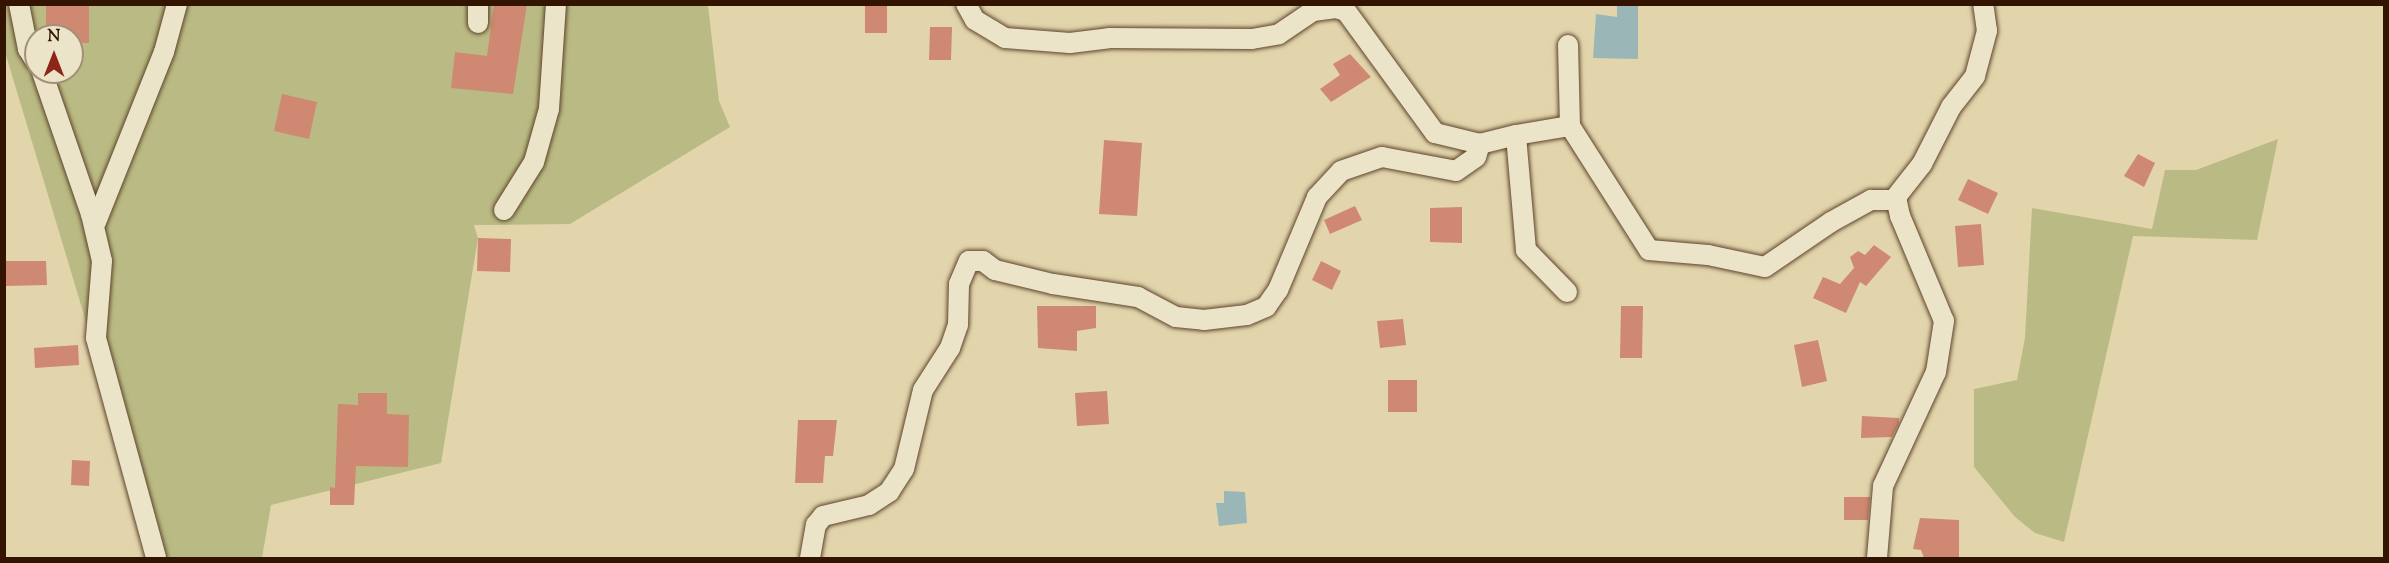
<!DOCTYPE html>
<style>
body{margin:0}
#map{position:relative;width:2389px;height:563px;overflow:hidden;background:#e2d5ac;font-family:"Sorts Mill Goudy",serif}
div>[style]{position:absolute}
.green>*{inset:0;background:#babb84}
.water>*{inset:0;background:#9ab6b6}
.building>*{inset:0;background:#cf8872}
.roads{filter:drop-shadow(0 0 2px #5f442b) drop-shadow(0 0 2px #5f442b)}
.minor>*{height:20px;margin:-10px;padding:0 10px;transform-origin:10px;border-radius:10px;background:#ece4c9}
span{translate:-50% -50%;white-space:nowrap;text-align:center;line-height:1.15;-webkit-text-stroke:4.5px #ece4c9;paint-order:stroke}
.frame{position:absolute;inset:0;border:6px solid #331400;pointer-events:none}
.north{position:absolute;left:24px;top:24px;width:60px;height:60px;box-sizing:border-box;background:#ece4c9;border:2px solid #a29179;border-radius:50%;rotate:0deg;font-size:16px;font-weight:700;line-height:24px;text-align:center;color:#331400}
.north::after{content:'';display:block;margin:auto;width:21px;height:27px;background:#8f2418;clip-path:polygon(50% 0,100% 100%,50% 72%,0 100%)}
</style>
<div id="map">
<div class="green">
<i style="clip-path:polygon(evenodd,4px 5px,708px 5px,719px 101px,730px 127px,570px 224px,474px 225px,478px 238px,441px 463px,271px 505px,262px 558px,157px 558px,5px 52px,4px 5px,36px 36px,72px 36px,72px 72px,36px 72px,36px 36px)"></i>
<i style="clip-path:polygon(2278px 139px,2257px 240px,2133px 236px,2064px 542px,2035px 533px,2015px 517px,1974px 467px,1974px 389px,2017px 380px,2025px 338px,2032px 208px,2152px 229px,2165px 170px,2196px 170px)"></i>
</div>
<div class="water">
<i style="clip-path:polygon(1617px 5px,1638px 5px,1638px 59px,1593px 58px,1596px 14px,1617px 17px)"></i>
<i style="clip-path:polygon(1224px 491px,1245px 492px,1247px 523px,1219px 526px,1216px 503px,1224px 503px)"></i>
</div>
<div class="building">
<i style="clip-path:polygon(46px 4px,89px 4px,89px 43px,72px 43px,72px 36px,46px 36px)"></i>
<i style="clip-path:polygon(494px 4px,527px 4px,513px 94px,451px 88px,455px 52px,487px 56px)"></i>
<i style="clip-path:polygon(865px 4px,887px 4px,887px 33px,865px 33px)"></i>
<i style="clip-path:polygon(930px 27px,952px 27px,951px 60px,929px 60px)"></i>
<i style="clip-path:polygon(1350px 54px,1371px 77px,1331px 102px,1320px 89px,1340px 75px,1333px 64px)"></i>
<i style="clip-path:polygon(282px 94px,317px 102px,309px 139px,274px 131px)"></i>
<i style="clip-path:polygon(1104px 140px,1142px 143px,1137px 216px,1099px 214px)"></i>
<i style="clip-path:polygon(2138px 154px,2155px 163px,2144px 187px,2124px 176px)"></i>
<i style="clip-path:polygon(1968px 179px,1998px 193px,1988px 214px,1958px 200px)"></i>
<i style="clip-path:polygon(1355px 206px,1362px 220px,1330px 234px,1324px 220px)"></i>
<i style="clip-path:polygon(1462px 207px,1462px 243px,1430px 242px,1430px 208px)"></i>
<i style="clip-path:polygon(1981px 224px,1984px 265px,1958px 267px,1955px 226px)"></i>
<i style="clip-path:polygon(478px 238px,511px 239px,510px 272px,477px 271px)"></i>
<i style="clip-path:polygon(1874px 245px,1891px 257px,1866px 286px,1860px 282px,1846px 313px,1813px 298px,1823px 277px,1840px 284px,1854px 268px,1850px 257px,1858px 251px,1865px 255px)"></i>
<i style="clip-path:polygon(5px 261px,46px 261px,47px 285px,6px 286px)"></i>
<i style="clip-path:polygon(1321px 261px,1341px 271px,1332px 290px,1312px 280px)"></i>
<i style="clip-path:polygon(1037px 306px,1096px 306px,1096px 328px,1077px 331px,1077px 351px,1038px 348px)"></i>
<i style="clip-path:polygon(1621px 306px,1643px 306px,1642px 358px,1620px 358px)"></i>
<i style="clip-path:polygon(1403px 319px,1406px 345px,1380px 348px,1377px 321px)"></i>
<i style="clip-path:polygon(1818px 340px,1827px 381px,1802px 387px,1794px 345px)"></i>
<i style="clip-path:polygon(78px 345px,79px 365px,35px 368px,34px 348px)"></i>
<i style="clip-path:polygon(1388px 380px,1417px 380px,1417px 412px,1388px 412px)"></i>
<i style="clip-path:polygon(1107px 391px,1109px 424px,1077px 426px,1075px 393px)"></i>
<i style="clip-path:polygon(358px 393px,387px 393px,387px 414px,409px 415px,408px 467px,356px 466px,354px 505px,330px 505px,330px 487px,335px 488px,338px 404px,358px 405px)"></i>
<i style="clip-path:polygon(1862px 416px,1899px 418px,1899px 423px,1892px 437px,1861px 438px)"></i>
<i style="clip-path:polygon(798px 420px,837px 420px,833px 456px,825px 456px,823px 483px,795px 483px)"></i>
<i style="clip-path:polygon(72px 460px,90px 461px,89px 486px,71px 485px)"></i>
<i style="clip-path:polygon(1844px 497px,1870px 497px,1868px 520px,1844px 520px)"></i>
<i style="clip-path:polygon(1920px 518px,1959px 520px,1959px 558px,1924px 558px,1921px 550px,1913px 549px)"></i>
</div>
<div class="roads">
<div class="minor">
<i style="left:19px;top:4px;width:46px;rotate:78.7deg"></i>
<i style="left:28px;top:49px;width:15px;rotate:58deg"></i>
<i style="left:966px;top:4px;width:18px;rotate:61deg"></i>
<i style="left:975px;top:20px;width:35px;rotate:31deg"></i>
<i style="left:1005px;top:38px;width:65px;rotate:4.4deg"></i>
<i style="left:1070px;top:43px;width:39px;rotate:-7deg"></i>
<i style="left:1109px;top:38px;width:143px;rotate:0.4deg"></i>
<i style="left:1252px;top:39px;width:27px;rotate:-10deg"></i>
<i style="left:1279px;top:34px;width:41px;rotate:-34.1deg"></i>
<i style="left:1313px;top:11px;width:23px;rotate:-7deg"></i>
<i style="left:1336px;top:8px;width:10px;rotate:17deg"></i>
<i style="left:1346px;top:11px;width:151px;rotate:53.9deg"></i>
<i style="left:1435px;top:133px;width:46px;rotate:13.7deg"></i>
<i style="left:1480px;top:144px;width:37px;rotate:-14deg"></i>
<i style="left:478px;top:23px;width:19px;rotate:-90deg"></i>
<i style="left:42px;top:72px;width:150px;rotate:71deg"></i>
<i style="left:91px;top:214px;width:48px;rotate:76.8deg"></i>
<i style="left:102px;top:261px;width:77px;rotate:94.5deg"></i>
<i style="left:96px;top:338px;width:228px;rotate:74.7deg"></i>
<i style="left:1570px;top:126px;width:147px;rotate:57.5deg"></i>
<i style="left:1649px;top:250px;width:59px;rotate:4.8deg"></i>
<i style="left:1708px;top:255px;width:58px;rotate:11.9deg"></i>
<i style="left:1765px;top:267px;width:80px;rotate:-34.3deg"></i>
<i style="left:1831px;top:222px;width:46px;rotate:-28.8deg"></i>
<i style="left:1871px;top:200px;width:26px"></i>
<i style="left:504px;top:210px;width:57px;rotate:-58deg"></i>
<i style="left:534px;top:162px;width:55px;rotate:-74.2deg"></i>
<i style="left:549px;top:109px;width:105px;rotate:-86.2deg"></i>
<i style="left:91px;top:214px;width:9px;rotate:58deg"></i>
<i style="left:96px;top:222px;width:183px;rotate:-68.2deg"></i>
<i style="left:164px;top:52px;width:50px;rotate:-74.8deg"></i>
<i style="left:1567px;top:292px;width:59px;rotate:-134.3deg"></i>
<i style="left:1526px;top:250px;width:115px;rotate:-95deg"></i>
<i style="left:1516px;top:135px;width:55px;rotate:-9.5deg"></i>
<i style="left:1570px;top:126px;width:81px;rotate:-91.4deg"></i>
<i style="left:810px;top:558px;width:34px;rotate:-80deg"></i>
<i style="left:816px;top:525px;width:11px;rotate:-52deg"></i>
<i style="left:823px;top:516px;width:47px;rotate:-13.4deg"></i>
<i style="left:869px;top:505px;width:24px;rotate:-33deg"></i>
<i style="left:889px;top:492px;width:27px;rotate:-57deg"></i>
<i style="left:904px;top:469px;width:81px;rotate:-76.5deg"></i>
<i style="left:923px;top:390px;width:50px;rotate:-57.3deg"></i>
<i style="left:950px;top:348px;width:24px;rotate:-71deg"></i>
<i style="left:958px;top:325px;width:41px;rotate:-88.6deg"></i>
<i style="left:959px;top:284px;width:25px;rotate:-67deg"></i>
<i style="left:969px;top:261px;width:14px"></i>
<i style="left:983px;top:261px;width:15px;rotate:37deg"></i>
<i style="left:995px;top:270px;width:60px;rotate:13.6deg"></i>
<i style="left:1053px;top:284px;width:86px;rotate:8.7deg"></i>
<i style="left:1138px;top:297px;width:43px;rotate:27.8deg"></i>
<i style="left:1176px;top:317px;width:28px;rotate:6deg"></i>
<i style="left:1204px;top:320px;width:43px;rotate:-6.6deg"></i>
<i style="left:1247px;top:315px;width:21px;rotate:-23deg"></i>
<i style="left:1266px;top:307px;width:21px;rotate:-55deg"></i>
<i style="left:1278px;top:290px;width:101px;rotate:-67.2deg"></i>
<i style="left:1317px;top:197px;width:35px;rotate:-47deg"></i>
<i style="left:1341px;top:171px;width:43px;rotate:-18.9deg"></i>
<i style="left:1382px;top:157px;width:75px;rotate:10.7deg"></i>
<i style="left:1456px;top:171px;width:24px;rotate:-35deg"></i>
<i style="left:1476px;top:157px;width:14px;rotate:-73deg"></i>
<i style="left:1877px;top:558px;width:72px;rotate:-85.2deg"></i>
<i style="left:1883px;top:486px;width:126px;rotate:-65.1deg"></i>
<i style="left:1936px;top:372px;width:52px;rotate:-81.1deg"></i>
<i style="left:1944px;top:321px;width:114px;rotate:-112.7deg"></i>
<i style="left:1900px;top:216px;width:19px;rotate:-102deg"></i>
<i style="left:1896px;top:197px;width:42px;rotate:-51.8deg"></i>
<i style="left:1922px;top:164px;width:64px;rotate:-63deg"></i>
<i style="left:1951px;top:107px;width:39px;rotate:-52deg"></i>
<i style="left:1975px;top:76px;width:47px;rotate:-75.1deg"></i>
<i style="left:1987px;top:31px;width:27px;rotate:-98deg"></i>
</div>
</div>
<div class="frame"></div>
<div class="north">N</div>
</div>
